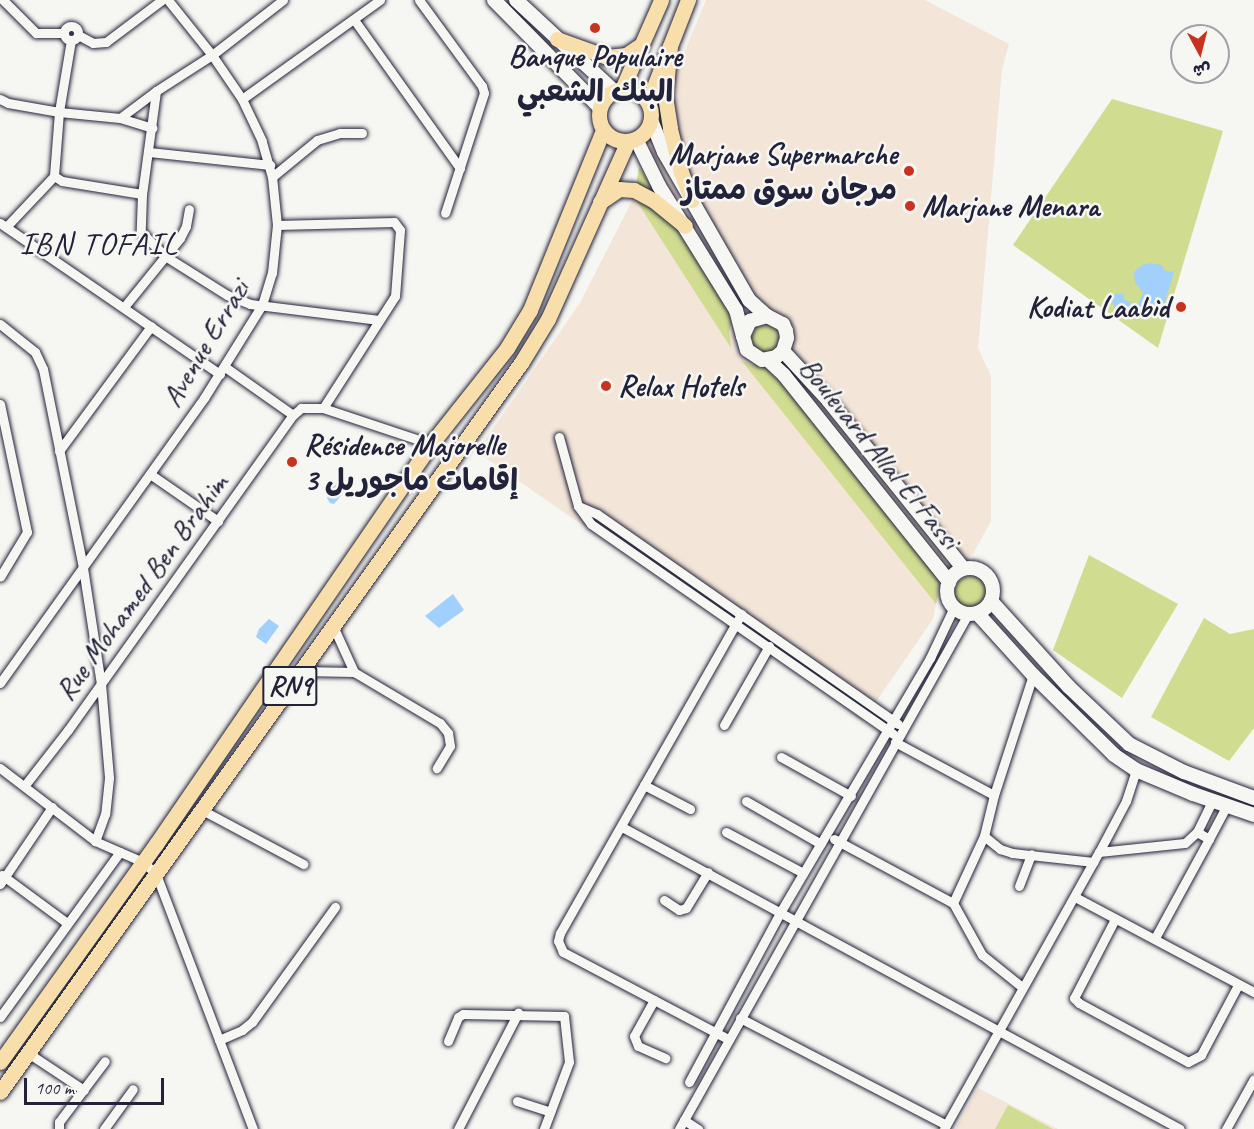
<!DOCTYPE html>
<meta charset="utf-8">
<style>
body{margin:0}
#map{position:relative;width:1254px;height:1129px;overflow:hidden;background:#f6f6f2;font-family:Caveat,"Playpen Sans Arabic",sans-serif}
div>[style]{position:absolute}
.built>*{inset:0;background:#f3e5d8}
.green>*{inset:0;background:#d0dc90}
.round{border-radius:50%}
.water>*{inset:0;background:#a2d0fd}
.roads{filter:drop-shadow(0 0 2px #22223b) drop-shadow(0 0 2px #22223b)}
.street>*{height:9px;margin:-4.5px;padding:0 4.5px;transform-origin:4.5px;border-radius:4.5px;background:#f6f6f2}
.street>.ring{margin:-4.5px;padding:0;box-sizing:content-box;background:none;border:9px solid #f6f6f2;border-radius:50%}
.secondary>*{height:14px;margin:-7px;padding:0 7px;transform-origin:7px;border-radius:7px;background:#f6f6f2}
.secondary>.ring{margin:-7px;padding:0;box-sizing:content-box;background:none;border:14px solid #f6f6f2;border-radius:50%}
.primary>*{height:15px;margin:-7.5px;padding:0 7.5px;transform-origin:7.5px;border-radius:7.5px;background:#f8deab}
.primary>.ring{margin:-7.5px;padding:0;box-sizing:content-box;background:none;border:15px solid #f8deab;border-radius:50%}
.dots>*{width:16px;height:16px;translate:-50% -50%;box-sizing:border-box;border:3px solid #f6f6f2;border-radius:50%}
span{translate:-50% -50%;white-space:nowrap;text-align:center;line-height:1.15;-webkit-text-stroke:5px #f6f6f2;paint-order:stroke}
.shield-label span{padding:2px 4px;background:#f6f6f2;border:2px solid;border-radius:4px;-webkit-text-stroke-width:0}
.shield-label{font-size:28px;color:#22223b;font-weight:700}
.poi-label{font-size:30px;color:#22223b;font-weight:700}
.right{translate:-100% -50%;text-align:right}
.left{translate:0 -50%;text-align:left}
.street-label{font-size:30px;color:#22223b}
.neighbourhood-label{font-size:32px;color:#22223b;letter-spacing:1.5px}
.north{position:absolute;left:1170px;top:24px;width:60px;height:60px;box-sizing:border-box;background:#f6f6f2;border:2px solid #a1a1a9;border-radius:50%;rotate:173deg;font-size:16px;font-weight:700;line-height:24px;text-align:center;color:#22223b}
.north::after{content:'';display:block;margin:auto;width:21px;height:27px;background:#c8321e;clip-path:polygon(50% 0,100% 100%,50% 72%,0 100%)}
.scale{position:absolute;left:24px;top:1078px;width:140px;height:27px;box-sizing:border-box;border:3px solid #22223b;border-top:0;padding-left:8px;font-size:18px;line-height:21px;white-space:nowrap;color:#22223b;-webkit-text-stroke:4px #f6f6f2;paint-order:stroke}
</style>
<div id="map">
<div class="built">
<i style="clip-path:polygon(706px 0,925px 0,1009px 44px,1002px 69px,978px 348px,991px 376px,991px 521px,973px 554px,950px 573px,936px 604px,933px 619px,862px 722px,714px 606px,578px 522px,477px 452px,580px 303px,634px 197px,661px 109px)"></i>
<i style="clip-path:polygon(978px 1088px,1058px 1129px,955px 1129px)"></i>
</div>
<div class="green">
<i style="clip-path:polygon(1112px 99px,1223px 131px,1158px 348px,1013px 245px)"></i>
<i style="clip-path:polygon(639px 167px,734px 316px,729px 331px,731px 348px,634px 197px)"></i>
<i class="round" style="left:749px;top:324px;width:30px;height:30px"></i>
<i style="clip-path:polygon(741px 360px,752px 365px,770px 365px,940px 578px,936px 604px)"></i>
<i style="clip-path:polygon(1089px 555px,1178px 604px,1122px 698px,1053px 650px)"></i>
<i class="round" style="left:955px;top:576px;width:32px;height:32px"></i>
<i style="clip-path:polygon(1204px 618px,1230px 634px,1254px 629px,1254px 728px,1229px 761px,1151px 717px)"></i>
<i style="clip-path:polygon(1008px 1105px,1053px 1129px,995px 1129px)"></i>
</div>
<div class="water">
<i style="clip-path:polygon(1150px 263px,1162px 265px,1165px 271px,1174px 272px,1160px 318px,1143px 314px,1137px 307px,1143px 292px,1135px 283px,1134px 272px,1142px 265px)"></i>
<i style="clip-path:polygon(1123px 293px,1124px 299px,1130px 302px,1129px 311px,1124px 313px,1116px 310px,1112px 302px,1115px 294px)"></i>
<i style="clip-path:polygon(340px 482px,345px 484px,345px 491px,334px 504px,330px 503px,327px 498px,329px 489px)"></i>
<i style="clip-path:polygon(453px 594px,464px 610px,439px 628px,425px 616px)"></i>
<i style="clip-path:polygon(269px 619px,279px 626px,266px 644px,256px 637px,259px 629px)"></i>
</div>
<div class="roads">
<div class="street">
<i style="left:3px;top:0;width:47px;rotate:45deg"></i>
<i style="left:36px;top:33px;width:28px"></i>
<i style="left:283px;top:0;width:90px;rotate:142.2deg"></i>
<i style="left:212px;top:55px;width:67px;rotate:147.3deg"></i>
<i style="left:156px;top:91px;width:104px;rotate:97.7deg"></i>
<i style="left:142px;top:194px;width:38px;rotate:92deg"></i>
<i style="left:141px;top:232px;width:34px;rotate:45deg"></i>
<i style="left:165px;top:256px;width:73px;rotate:32.2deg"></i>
<i style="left:227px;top:295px;width:25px;rotate:21deg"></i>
<i style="left:250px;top:304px;width:130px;rotate:7.1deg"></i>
<i style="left:419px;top:0;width:107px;rotate:53.8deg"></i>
<i style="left:482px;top:86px;width:7px;rotate:74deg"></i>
<i style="left:484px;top:93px;width:126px;rotate:108deg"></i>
<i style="left:355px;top:21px;width:181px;rotate:54.5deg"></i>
<i class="ring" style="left:64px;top:26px;width:5px;height:5px"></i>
<i style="left:78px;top:35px;width:17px;rotate:28deg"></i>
<i style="left:93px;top:43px;width:13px;rotate:-4deg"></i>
<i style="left:106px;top:42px;width:70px;rotate:-36.9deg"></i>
<i style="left:71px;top:40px;width:73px;rotate:99.5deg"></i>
<i style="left:59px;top:112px;width:64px;rotate:94.5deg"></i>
<i style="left:54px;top:176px;width:9px;rotate:32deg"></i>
<i style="left:62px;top:181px;width:81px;rotate:9.2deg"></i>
<i style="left:0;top:99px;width:9px;rotate:27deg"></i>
<i style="left:8px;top:103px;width:52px;rotate:10deg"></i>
<i style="left:59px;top:112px;width:61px;rotate:5.6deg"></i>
<i style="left:120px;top:118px;width:34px;rotate:17deg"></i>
<i style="left:242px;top:99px;width:170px;rotate:-35.7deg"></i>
<i style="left:120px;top:118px;width:45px;rotate:-36.9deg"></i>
<i style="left:149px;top:152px;width:122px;rotate:6.1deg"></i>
<i style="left:272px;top:177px;width:58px;rotate:-39.4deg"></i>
<i style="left:317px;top:140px;width:24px;rotate:-17deg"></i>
<i style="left:340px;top:133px;width:22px"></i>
<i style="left:0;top:223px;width:267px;rotate:34.5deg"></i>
<i style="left:277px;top:225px;width:117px;rotate:-1.5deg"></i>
<i style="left:394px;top:222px;width:10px;rotate:53deg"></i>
<i style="left:400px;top:230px;width:66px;rotate:94.3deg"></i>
<i style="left:395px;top:296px;width:133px;rotate:122.7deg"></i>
<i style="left:6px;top:227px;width:70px;rotate:-46.7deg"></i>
<i style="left:124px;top:307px;width:89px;rotate:-50.9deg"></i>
<i style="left:180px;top:238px;width:13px;rotate:-63deg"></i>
<i style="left:186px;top:226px;width:17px;rotate:-80deg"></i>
<i style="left:0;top:324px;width:45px;rotate:38.7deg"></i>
<i style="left:35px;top:352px;width:19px;rotate:65deg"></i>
<i style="left:43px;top:369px;width:203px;rotate:78.6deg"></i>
<i style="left:83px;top:568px;width:117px;rotate:81.2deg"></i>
<i style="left:101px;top:684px;width:94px;rotate:85.1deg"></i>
<i style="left:109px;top:778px;width:36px;rotate:96deg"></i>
<i style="left:105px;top:814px;width:29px;rotate:110deg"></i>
<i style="left:225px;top:367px;width:83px;rotate:35.2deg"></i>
<i style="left:293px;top:415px;width:11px;rotate:-41deg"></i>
<i style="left:301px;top:408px;width:22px"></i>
<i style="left:323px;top:408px;width:114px;rotate:18.4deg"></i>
<i style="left:0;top:404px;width:131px;rotate:78.1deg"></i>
<i style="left:27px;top:532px;width:52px;rotate:121deg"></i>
<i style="left:559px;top:437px;width:72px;rotate:74.6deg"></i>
<i style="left:578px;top:506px;width:22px;rotate:54deg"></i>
<i style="left:591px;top:524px;width:368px;rotate:34.8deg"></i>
<i style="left:59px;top:451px;width:155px;rotate:-53.6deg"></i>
<i style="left:150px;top:474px;width:83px;rotate:34.7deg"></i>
<i style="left:578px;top:506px;width:21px;rotate:23deg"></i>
<i style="left:597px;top:514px;width:367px;rotate:34.9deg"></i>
<i style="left:333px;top:626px;width:51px;rotate:65.5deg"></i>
<i style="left:301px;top:671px;width:53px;rotate:1.1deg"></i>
<i style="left:354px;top:672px;width:100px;rotate:30.7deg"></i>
<i style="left:440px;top:723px;width:13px;rotate:51deg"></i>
<i style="left:448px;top:733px;width:13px;rotate:81deg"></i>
<i style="left:450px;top:746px;width:26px;rotate:121deg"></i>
<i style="left:0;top:683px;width:350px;rotate:-54.4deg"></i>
<i style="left:204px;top:398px;width:110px;rotate:-58.1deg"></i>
<i style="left:262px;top:305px;width:34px;rotate:-73deg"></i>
<i style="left:272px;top:273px;width:48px;rotate:-84.1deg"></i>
<i style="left:277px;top:225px;width:48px;rotate:-95.9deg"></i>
<i style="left:272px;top:177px;width:37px;rotate:-106deg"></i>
<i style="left:262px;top:141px;width:47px;rotate:-115.5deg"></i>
<i style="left:242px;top:99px;width:53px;rotate:-124.3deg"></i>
<i style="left:212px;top:55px;width:70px;rotate:-128.7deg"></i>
<i style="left:724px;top:725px;width:91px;rotate:-60.3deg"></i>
<i style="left:895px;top:742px;width:112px;rotate:28.2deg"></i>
<i style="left:781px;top:757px;width:80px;rotate:29.1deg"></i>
<i style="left:0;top:768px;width:120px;rotate:37.5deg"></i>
<i style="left:95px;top:841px;width:52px;rotate:23.6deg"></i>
<i style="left:143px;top:862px;width:18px;rotate:43deg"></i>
<i style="left:156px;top:874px;width:273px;rotate:69.2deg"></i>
<i style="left:25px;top:785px;width:70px;rotate:-52deg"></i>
<i style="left:68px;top:730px;width:387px;rotate:-54.5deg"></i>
<i style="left:644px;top:785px;width:52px;rotate:27.6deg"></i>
<i style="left:746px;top:801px;width:86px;rotate:29.8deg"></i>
<i style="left:202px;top:810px;width:115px;rotate:28.1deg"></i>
<i style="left:622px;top:827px;width:634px;rotate:28.42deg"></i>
<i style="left:726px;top:832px;width:87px;rotate:28deg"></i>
<i style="left:1197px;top:832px;width:34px;rotate:-64deg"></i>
<i style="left:984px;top:836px;width:21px;rotate:39deg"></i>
<i style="left:1000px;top:849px;width:13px;rotate:18deg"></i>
<i style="left:1012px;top:853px;width:82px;rotate:6.3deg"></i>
<i style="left:834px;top:839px;width:135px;rotate:28.3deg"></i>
<i style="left:1209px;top:839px;width:36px;rotate:-62deg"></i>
<i style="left:1099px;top:852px;width:86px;rotate:-6deg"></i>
<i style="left:1185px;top:843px;width:16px;rotate:-43deg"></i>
<i style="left:1197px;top:832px;width:14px;rotate:30deg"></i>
<i style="left:1209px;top:839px;width:113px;rotate:118.6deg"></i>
<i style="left:2px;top:875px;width:81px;rotate:36.4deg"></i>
<i style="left:0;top:884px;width:93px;rotate:-56deg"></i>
<i style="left:1019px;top:886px;width:34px;rotate:-69deg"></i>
<i style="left:1075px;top:897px;width:203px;rotate:28deg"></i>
<i style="left:664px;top:900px;width:18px;rotate:34deg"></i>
<i style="left:679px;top:910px;width:7px;rotate:-16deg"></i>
<i style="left:686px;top:908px;width:42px;rotate:-58.6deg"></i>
<i style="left:1115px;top:919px;width:89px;rotate:117.4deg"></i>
<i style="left:1074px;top:998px;width:7px;rotate:45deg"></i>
<i style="left:1079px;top:1003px;width:124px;rotate:28.4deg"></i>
<i style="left:1188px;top:1062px;width:15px;rotate:-28deg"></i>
<i style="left:1201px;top:1055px;width:79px;rotate:-62.1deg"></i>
<i style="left:1022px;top:987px;width:51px;rotate:-141.3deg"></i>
<i style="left:982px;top:955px;width:60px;rotate:-119.1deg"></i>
<i style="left:953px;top:903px;width:74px;rotate:-65.2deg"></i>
<i style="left:984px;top:836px;width:42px;rotate:-76.3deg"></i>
<i style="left:994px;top:795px;width:126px;rotate:-72deg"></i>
<i style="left:654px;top:1000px;width:41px;rotate:119.1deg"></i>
<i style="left:634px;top:1036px;width:11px;rotate:68deg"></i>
<i style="left:638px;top:1046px;width:30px;rotate:24deg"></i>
<i style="left:0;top:1017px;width:204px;rotate:-54deg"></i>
<i style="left:740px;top:1018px;width:232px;rotate:27.4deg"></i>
<i style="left:728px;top:1039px;width:187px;rotate:-152.2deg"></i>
<i style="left:563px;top:952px;width:12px;rotate:-114deg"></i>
<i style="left:558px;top:941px;width:8px;rotate:-76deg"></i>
<i style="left:560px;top:933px;width:367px;rotate:-60.4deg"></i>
<i style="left:219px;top:1040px;width:25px;rotate:-23deg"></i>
<i style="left:242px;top:1030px;width:13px;rotate:-39deg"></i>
<i style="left:252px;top:1022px;width:142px;rotate:-54.2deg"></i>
<i style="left:448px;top:1041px;width:26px;rotate:-67deg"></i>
<i style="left:458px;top:1017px;width:6px;rotate:-31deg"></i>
<i style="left:463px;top:1014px;width:101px;rotate:1.1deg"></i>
<i style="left:564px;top:1016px;width:46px;rotate:83.8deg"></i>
<i style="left:569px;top:1062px;width:72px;rotate:110.5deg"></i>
<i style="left:28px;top:1053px;width:67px;rotate:33.5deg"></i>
<i style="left:689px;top:1082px;width:194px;rotate:-61.7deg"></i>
<i style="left:781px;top:911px;width:294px;rotate:-59.5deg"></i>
<i style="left:930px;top:658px;width:56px;rotate:-64.8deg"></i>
<i style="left:517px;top:1101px;width:35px;rotate:18deg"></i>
<i style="left:684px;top:1120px;width:17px;rotate:33deg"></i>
<i style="left:59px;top:1129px;width:7px;rotate:-90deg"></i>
<i style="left:59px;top:1122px;width:76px;rotate:-53deg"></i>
<i style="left:104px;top:1129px;width:49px;rotate:-54.1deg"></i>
<i style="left:458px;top:1129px;width:131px;rotate:-62.7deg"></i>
<i style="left:679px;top:1129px;width:591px;rotate:-60.7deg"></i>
<i style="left:944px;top:1129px;width:317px;rotate:-60.8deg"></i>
<i style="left:1099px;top:852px;width:58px;rotate:-62.1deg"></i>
<i style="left:1126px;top:801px;width:33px;rotate:-72deg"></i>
<i style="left:1226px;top:1129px;width:57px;rotate:-60.8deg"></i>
</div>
<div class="secondary">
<i style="left:494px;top:0;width:151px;rotate:45.5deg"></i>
<i style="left:516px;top:0;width:134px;rotate:42.9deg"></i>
<i style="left:651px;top:120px;width:35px;rotate:68deg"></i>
<i style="left:664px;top:152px;width:171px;rotate:60.1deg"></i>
<i style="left:749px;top:300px;width:24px;rotate:42deg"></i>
<i style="left:767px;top:316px;width:18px;rotate:27deg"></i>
<i style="left:783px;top:324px;width:8px;rotate:67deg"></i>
<i style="left:786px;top:331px;width:7px;rotate:82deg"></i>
<i style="left:787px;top:338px;width:14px;rotate:107deg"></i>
<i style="left:783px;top:351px;width:9px;rotate:139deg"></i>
<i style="left:776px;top:357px;width:14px;rotate:168deg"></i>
<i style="left:762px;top:360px;width:18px;rotate:-146deg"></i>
<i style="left:747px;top:350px;width:15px;rotate:-106deg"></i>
<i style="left:743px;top:336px;width:17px;rotate:-65deg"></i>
<i style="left:750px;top:321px;width:18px;rotate:-16deg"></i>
<i style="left:636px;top:139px;width:52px;rotate:63.9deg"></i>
<i style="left:659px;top:186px;width:146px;rotate:58.2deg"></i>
<i style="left:736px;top:310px;width:27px;rotate:75deg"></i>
<i style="left:783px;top:351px;width:67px;rotate:47.4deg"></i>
<i style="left:828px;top:400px;width:216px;rotate:51.2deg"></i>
<i style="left:768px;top:360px;width:22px;rotate:43deg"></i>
<i style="left:784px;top:375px;width:265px;rotate:51.4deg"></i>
<i class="ring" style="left:947px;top:568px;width:32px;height:32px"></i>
<i style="left:991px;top:601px;width:116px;rotate:47.8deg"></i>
<i style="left:1069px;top:687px;width:83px;rotate:43.5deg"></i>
<i style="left:1129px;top:744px;width:62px;rotate:27deg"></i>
<i style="left:1184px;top:772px;width:75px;rotate:20.4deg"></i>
<i style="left:977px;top:613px;width:84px;rotate:47.9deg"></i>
<i style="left:1033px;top:675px;width:114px;rotate:44.6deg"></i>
<i style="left:1114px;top:755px;width:27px;rotate:34deg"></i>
<i style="left:1136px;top:770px;width:62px;rotate:22.8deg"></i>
<i style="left:1193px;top:794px;width:65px;rotate:19deg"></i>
</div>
<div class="primary">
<i style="left:557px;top:39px;width:53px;rotate:19.8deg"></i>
<i style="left:607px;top:57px;width:19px;rotate:-6deg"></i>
<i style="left:626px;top:55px;width:18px;rotate:-34deg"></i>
<i style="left:670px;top:46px;width:50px;rotate:95.7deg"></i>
<i style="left:665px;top:96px;width:33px;rotate:81deg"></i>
<i style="left:670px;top:129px;width:44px;rotate:75.7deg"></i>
<i style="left:681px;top:172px;width:30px;rotate:69deg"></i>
<i style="left:622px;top:89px;width:97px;rotate:-66.3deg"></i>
<i class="ring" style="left:599px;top:89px;width:37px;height:37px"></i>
<i style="left:648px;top:102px;width:110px;rotate:-68.6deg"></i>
<i style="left:600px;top:202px;width:23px;rotate:-34deg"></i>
<i style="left:619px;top:189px;width:15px;rotate:4deg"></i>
<i style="left:634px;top:190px;width:21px;rotate:28deg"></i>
<i style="left:653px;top:200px;width:41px;rotate:39.1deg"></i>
<i style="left:0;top:1062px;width:268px;rotate:-54.4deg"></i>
<i style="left:156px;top:844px;width:485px;rotate:-55.5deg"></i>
<i style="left:431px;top:444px;width:122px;rotate:-51.6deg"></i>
<i style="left:507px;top:348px;width:44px;rotate:-58.8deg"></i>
<i style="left:530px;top:310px;width:194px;rotate:-67.9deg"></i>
<i style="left:0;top:1092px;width:896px;rotate:-54.45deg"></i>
<i style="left:521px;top:363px;width:52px;rotate:-58.5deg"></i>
<i style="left:548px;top:319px;width:195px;rotate:-65.8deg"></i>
</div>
</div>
<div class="dots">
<i style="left:595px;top:28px;background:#c8321e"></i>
<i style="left:909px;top:171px;background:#c8321e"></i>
<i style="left:910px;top:206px;background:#c8321e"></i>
<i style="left:1181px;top:307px;background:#c8321e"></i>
<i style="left:606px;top:386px;background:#c8321e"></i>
<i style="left:292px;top:462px;background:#c8321e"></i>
</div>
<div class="shield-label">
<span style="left:290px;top:686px">RN9</span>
</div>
<div class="poi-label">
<span style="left:595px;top:73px">Banque Populaire<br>البنك الشعبي</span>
<span class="right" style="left:897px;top:171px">Marjane Supermarche<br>مرجان سوق ممتاز</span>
<span class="left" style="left:922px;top:206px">Marjane Menara</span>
<span class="right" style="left:1169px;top:307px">Kodiat Laabid</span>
<span class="left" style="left:618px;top:386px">Relax Hotels</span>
<span class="left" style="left:304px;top:462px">Résidence Majorelle<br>إقامات ماجوريل 3</span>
</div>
<div class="street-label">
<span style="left:205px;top:343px;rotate:-59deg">Avenue Errazi</span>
<span style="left:880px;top:453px;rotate:51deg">Boulevard Allal El Fassi</span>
<span style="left:141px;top:587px;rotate:-54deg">Rue Mohamed Ben Brahim</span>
</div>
<div class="neighbourhood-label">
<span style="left:99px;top:244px">IBN TOFAIL</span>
</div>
<div class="north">ش</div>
<div class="scale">100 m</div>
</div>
